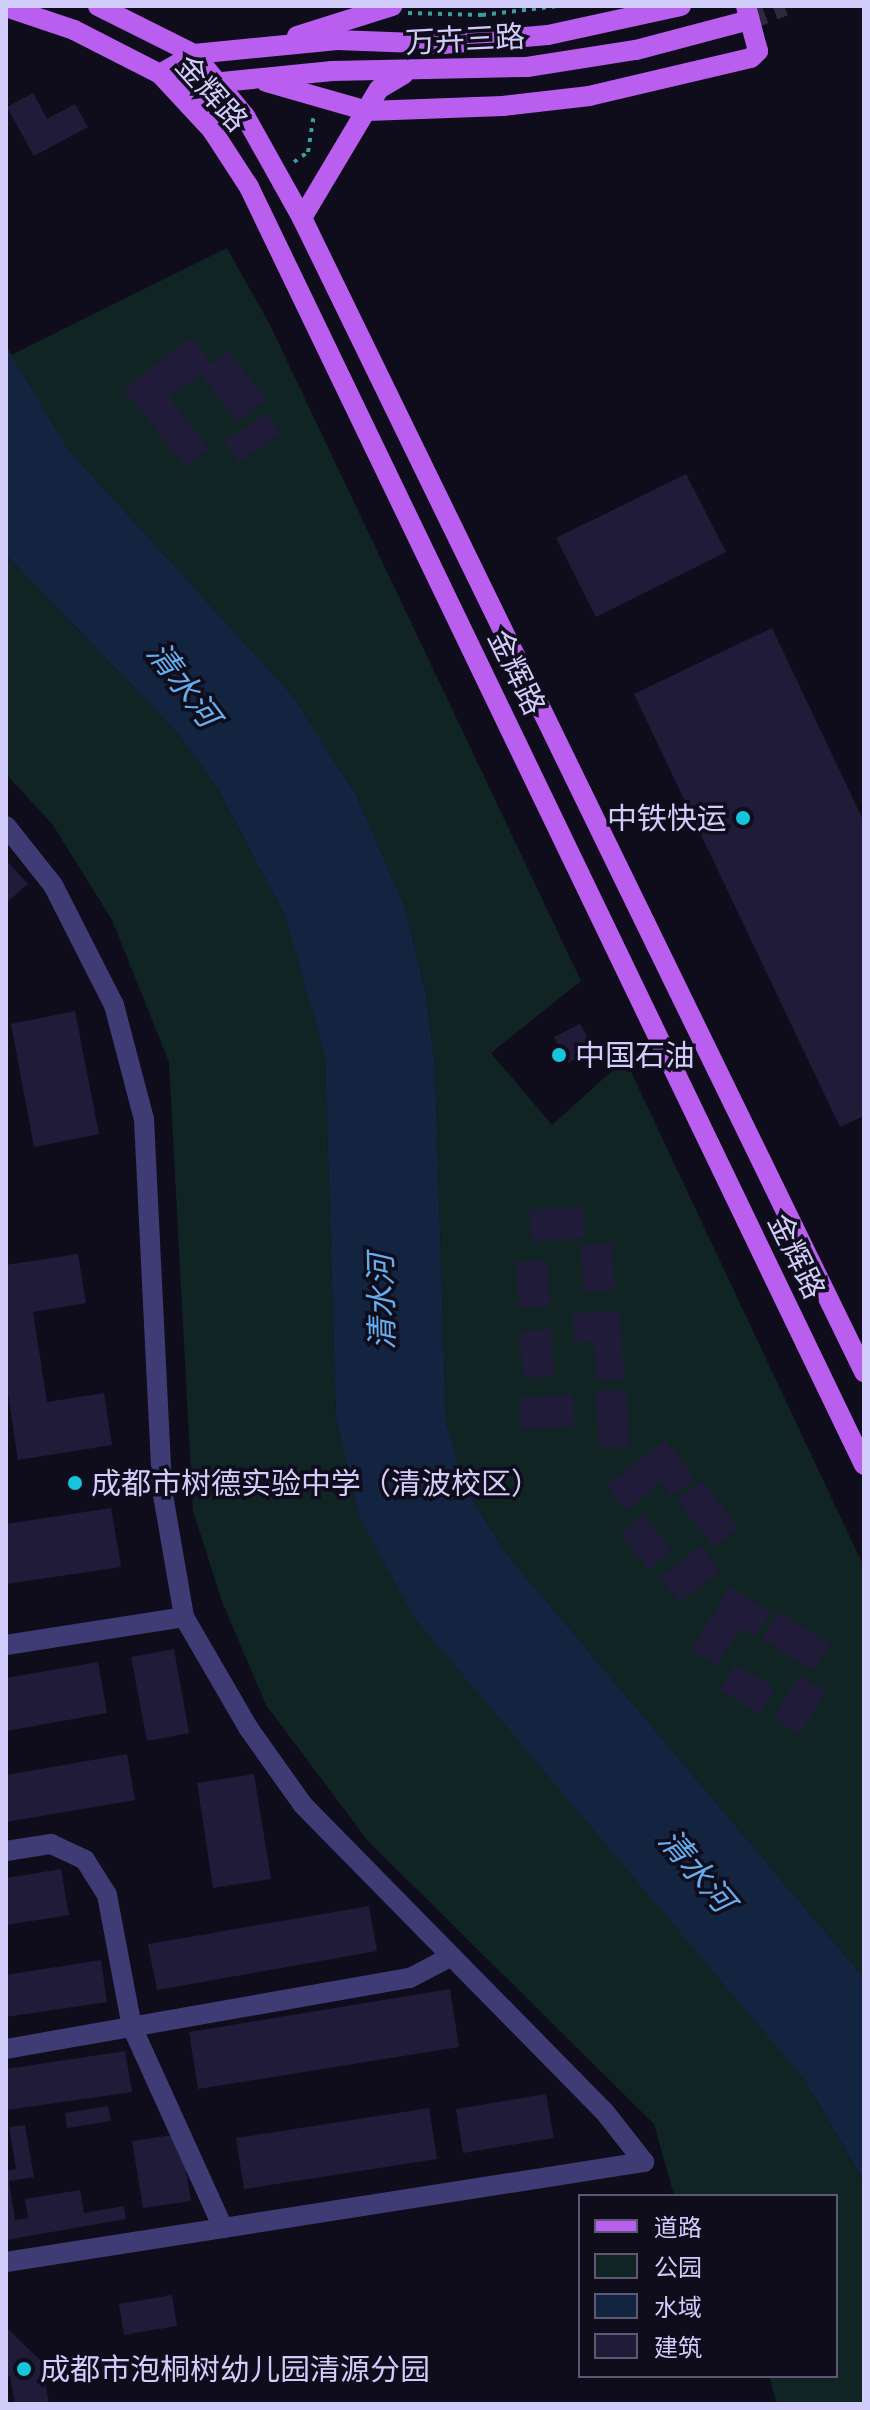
<!DOCTYPE html>
<meta charset="utf-8">
<style>
body{margin:0}
#map{position:relative;width:870px;height:2410px;overflow:hidden;background:#0f0d1b;font-family:"Titillium Web","Noto Sans SC",sans-serif}
div>[style]{position:absolute}
.green>*{inset:0;background:#112424}
.water>*{inset:0;background:#12243f}
.building>*{inset:0;background:#211b3a}
.major-tunnel>*{height:20px;margin-top:-10px;transform-origin:0;background:repeating-linear-gradient(90deg,#2c2a3c 0 20px,transparent 0 30px)}
.path>*{height:4px;margin-top:-2px;transform-origin:0;background:repeating-linear-gradient(90deg,#38a19c 0 4px,transparent 0 10px)}
.minor>*{height:20px;margin:-10px;padding:0 10px;transform-origin:10px;border-radius:10px;background:#3f3c75}
.major>*{height:20px;margin:-10px;padding:0 10px;transform-origin:10px;border-radius:10px;background:#ba5eef}
.dots>*{width:22px;height:22px;translate:-50% -50%;box-sizing:border-box;border:4px solid #0f0d1b;border-radius:50%}
span{translate:-50% -50%;white-space:nowrap;text-align:center;line-height:1.15;-webkit-text-stroke:7px #0f0d1b;paint-order:stroke}
.street-label{font-size:30px;color:#d2ccfa}
.poi-label{font-size:30px;color:#d2ccfa}
.right{translate:-100% -50%;text-align:right}
.left{translate:0 -50%;text-align:left}
.water-label{font-size:32px;color:#64adef;font-style:italic}
.frame{position:absolute;inset:0;border:8px solid #d2ccfa;pointer-events:none}
.legend{position:absolute;left:578px;top:2194px;width:260px;height:184px;box-sizing:border-box;background:#0f0d1b;border:2px solid #5d5974;margin:0;padding:10px 14px;list-style:none;font-size:24px;color:#d2ccfa}
.legend li{display:flex;align-items:center;gap:16px;height:40px}
.legend b{width:40px;border:2px solid #5d5974}
</style>
<div id="map">
<div class="green">
<i style="clip-path:polygon(227px 248px,270px 325px,581px 981px,491px 1053px,552px 1125px,625px 1059px,864px 1567px,864px 1978px,504px 1551px,466px 1488px,446px 1423px,435px 1065px,426px 993px,405px 907px,355px 793px,292px 695px,67px 448px,11px 355px)"></i>
<i style="clip-path:polygon(6px 555px,176px 731px,218px 789px,285px 916px,325px 1057px,336px 1417px,358px 1514px,804px 2079px,864px 2181px,864px 2404px,777px 2404px,769px 2376px,836px 2376px,836px 2196px,674px 2195px,654px 2124px,368px 1841px,266px 1705px,223px 1604px,193px 1511px,169px 1062px,112px 920px,53px 825px,6px 774px)"></i>
</div>
<div class="water">
<i style="clip-path:polygon(6px 346px,67px 448px,292px 695px,355px 793px,405px 907px,426px 994px,435px 1065px,446px 1423px,466px 1488px,504px 1551px,864px 1978px,864px 2181px,804px 2079px,413px 1616px,358px 1514px,336px 1417px,325px 1057px,285px 916px,218px 789px,176px 731px,6px 555px)"></i>
</div>
<div class="building">
<i style="clip-path:polygon(33px 93px,47px 119px,75px 104px,88px 127px,34px 156px,7px 107px)"></i>
<i style="clip-path:polygon(191px 337px,212px 364px,228px 351px,267px 399px,238px 422px,200px 374px,169px 398px,209px 449px,185px 467px,124px 389px)"></i>
<i style="clip-path:polygon(267px 413px,281px 433px,239px 463px,224px 442px)"></i>
<i style="clip-path:polygon(686px 474px,726px 552px,596px 617px,556px 538px)"></i>
<i style="clip-path:polygon(772px 628px,864px 822px,864px 1116px,840px 1127px,634px 694px)"></i>
<i style="clip-path:polygon(6px 860px,28px 884px,6px 903px)"></i>
<i style="clip-path:polygon(75px 1011px,99px 1134px,34px 1147px,11px 1024px)"></i>
<i style="clip-path:polygon(580px 1024px,594px 1049px,568px 1063px,554px 1037px)"></i>
<i style="clip-path:polygon(583px 1206px,584px 1238px,531px 1241px,529px 1210px)"></i>
<i style="clip-path:polygon(612px 1243px,615px 1290px,584px 1292px,581px 1245px)"></i>
<i style="clip-path:polygon(78px 1254px,86px 1303px,33px 1312px,47px 1402px,104px 1393px,112px 1445px,18px 1460px,6px 1381px,6px 1265px)"></i>
<i style="clip-path:polygon(547px 1260px,550px 1306px,519px 1308px,516px 1262px)"></i>
<i style="clip-path:polygon(620px 1311px,624px 1379px,596px 1381px,594px 1342px,575px 1343px,573px 1314px)"></i>
<i style="clip-path:polygon(551px 1329px,554px 1376px,523px 1378px,520px 1331px)"></i>
<i style="clip-path:polygon(626px 1390px,630px 1446px,600px 1448px,595px 1392px)"></i>
<i style="clip-path:polygon(573px 1394px,575px 1426px,521px 1430px,519px 1398px)"></i>
<i style="clip-path:polygon(665px 1440px,695px 1478px,671px 1496px,660px 1483px,626px 1510px,606px 1486px)"></i>
<i style="clip-path:polygon(702px 1481px,739px 1528px,714px 1547px,677px 1500px)"></i>
<i style="clip-path:polygon(111px 1508px,121px 1567px,6px 1584px,6px 1524px)"></i>
<i style="clip-path:polygon(643px 1515px,672px 1551px,649px 1570px,620px 1534px)"></i>
<i style="clip-path:polygon(700px 1546px,720px 1571px,680px 1603px,660px 1578px)"></i>
<i style="clip-path:polygon(730px 1587px,771px 1612px,755px 1637px,740px 1628px,717px 1666px,691px 1650px)"></i>
<i style="clip-path:polygon(779px 1612px,830px 1644px,813px 1671px,762px 1639px)"></i>
<i style="clip-path:polygon(174px 1649px,189px 1733px,147px 1741px,131px 1657px)"></i>
<i style="clip-path:polygon(98px 1662px,107px 1713px,6px 1731px,6px 1678px)"></i>
<i style="clip-path:polygon(735px 1665px,775px 1688px,760px 1714px,720px 1690px)"></i>
<i style="clip-path:polygon(799px 1675px,826px 1691px,800px 1734px,773px 1718px)"></i>
<i style="clip-path:polygon(127px 1754px,135px 1800px,6px 1822px,6px 1775px)"></i>
<i style="clip-path:polygon(254px 1774px,271px 1879px,213px 1888px,197px 1783px)"></i>
<i style="clip-path:polygon(61px 1869px,69px 1915px,6px 1925px,6px 1878px)"></i>
<i style="clip-path:polygon(369px 1906px,377px 1951px,157px 1990px,148px 1944px)"></i>
<i style="clip-path:polygon(101px 1960px,107px 2002px,6px 2017px,6px 1975px)"></i>
<i style="clip-path:polygon(450px 1989px,459px 2047px,198px 2089px,189px 2032px)"></i>
<i style="clip-path:polygon(125px 2051px,132px 2092px,6px 2110px,6px 2069px)"></i>
<i style="clip-path:polygon(546px 2094px,554px 2138px,463px 2153px,456px 2109px)"></i>
<i style="clip-path:polygon(108px 2106px,111px 2121px,67px 2128px,65px 2113px)"></i>
<i style="clip-path:polygon(429px 2108px,437px 2159px,244px 2189px,236px 2138px)"></i>
<i style="clip-path:polygon(25px 2125px,34px 2177px,9px 2181px,15px 2220px,28px 2218px,25px 2199px,80px 2190px,84px 2213px,124px 2206px,126px 2219px,6px 2240px,6px 2171px,16px 2169px,9px 2127px)"></i>
<i style="clip-path:polygon(180px 2134px,191px 2201px,143px 2208px,132px 2141px)"></i>
<i style="clip-path:polygon(172px 2295px,177px 2326px,124px 2335px,119px 2304px)"></i>
<i style="clip-path:polygon(6px 2327px,42px 2362px,49px 2404px,15px 2404px,10px 2376px,6px 2377px)"></i>
</div>
<div class="major-tunnel">
<i style="left:746px;top:21px;width:41px;rotate:-21.5deg"></i>
</div>
<div class="path">
<i style="left:408px;top:13px;width:74px;rotate:1.5deg"></i>
<i style="left:482px;top:15px;width:76px;rotate:-6.8deg"></i>
<i style="left:294px;top:162px;width:17px;rotate:-36deg"></i>
<i style="left:308px;top:152px;width:37px;rotate:-81deg"></i>
</div>
<div class="minor">
<i style="left:6px;top:826px;width:75px;rotate:51.5deg"></i>
<i style="left:53px;top:885px;width:135px;rotate:63.1deg"></i>
<i style="left:114px;top:1005px;width:118px;rotate:75.3deg"></i>
<i style="left:144px;top:1119px;width:370px;rotate:87.2deg"></i>
<i style="left:162px;top:1489px;width:130px;rotate:80.2deg"></i>
<i style="left:184px;top:1617px;width:129px;rotate:59.9deg"></i>
<i style="left:249px;top:1729px;width:93px;rotate:54.6deg"></i>
<i style="left:303px;top:1805px;width:429px;rotate:45.5deg"></i>
<i style="left:604px;top:2111px;width:65px;rotate:51.9deg"></i>
<i style="left:6px;top:1645px;width:180px;rotate:-8.9deg"></i>
<i style="left:6px;top:1851px;width:46px;rotate:-8.8deg"></i>
<i style="left:51px;top:1844px;width:38px;rotate:25deg"></i>
<i style="left:85px;top:1860px;width:41px;rotate:57.8deg"></i>
<i style="left:107px;top:1895px;width:134px;rotate:79.3deg"></i>
<i style="left:132px;top:2027px;width:221px;rotate:65.6deg"></i>
<i style="left:6px;top:2049px;width:410px;rotate:-10deg"></i>
<i style="left:410px;top:1978px;width:47px;rotate:-27.6deg"></i>
<i style="left:6px;top:2262px;width:646px;rotate:-8.91deg"></i>
</div>
<div class="major">
<i style="left:98px;top:6px;width:107px;rotate:26.6deg"></i>
<i style="left:194px;top:54px;width:80px;rotate:50.6deg"></i>
<i style="left:245px;top:116px;width:117px;rotate:60.8deg"></i>
<i style="left:302px;top:218px;width:1284px;rotate:64.03deg"></i>
<i style="left:6px;top:7px;width:72px;rotate:18.7deg"></i>
<i style="left:74px;top:30px;width:97px;rotate:27.1deg"></i>
<i style="left:160px;top:74px;width:76px;rotate:47.1deg"></i>
<i style="left:212px;top:130px;width:68px;rotate:57deg"></i>
<i style="left:249px;top:187px;width:1418px;rotate:64.3deg"></i>
<i style="left:297px;top:36px;width:100px;rotate:-17.5deg"></i>
<i style="left:160px;top:74px;width:39px;rotate:-30deg"></i>
<i style="left:194px;top:54px;width:144px;rotate:-5.6deg"></i>
<i style="left:337px;top:40px;width:106px;rotate:2.2deg"></i>
<i style="left:443px;top:44px;width:105px;rotate:-4.9deg"></i>
<i style="left:548px;top:35px;width:136px;rotate:-12.3deg"></i>
<i style="left:266px;top:82px;width:106px;rotate:15.9deg"></i>
<i style="left:368px;top:111px;width:135px;rotate:-2.1deg"></i>
<i style="left:503px;top:106px;width:87px;rotate:-6.6deg"></i>
<i style="left:589px;top:96px;width:166px;rotate:-13.2deg"></i>
<i style="left:751px;top:58px;width:10px;rotate:-45deg"></i>
<i style="left:758px;top:51px;width:47px;rotate:-104.9deg"></i>
<i style="left:189px;top:105px;width:40px;rotate:-34.9deg"></i>
<i style="left:222px;top:82px;width:111px;rotate:-5.7deg"></i>
<i style="left:332px;top:71px;width:195px;rotate:-1.2deg"></i>
<i style="left:527px;top:67px;width:110px;rotate:-8.9deg"></i>
<i style="left:636px;top:50px;width:114px;rotate:-14.8deg"></i>
<i style="left:302px;top:218px;width:150px;rotate:-59.2deg"></i>
<i style="left:379px;top:89px;width:29px;rotate:-31deg"></i>
</div>
<div class="dots">
<i style="left:743px;top:818px;background:#16c5db"></i>
<i style="left:559px;top:1055px;background:#16c5db"></i>
<i style="left:75px;top:1483px;background:#16c5db"></i>
<i style="left:24px;top:2369px;background:#16c5db"></i>
</div>
<div class="street-label">
<span style="left:465px;top:39px;rotate:-3deg">万卉三路</span>
<span style="left:212px;top:93px;rotate:48deg">金辉路</span>
<span style="left:517px;top:672px;rotate:64deg">金辉路</span>
<span style="left:797px;top:1256px;rotate:64deg">金辉路</span>
</div>
<div class="poi-label">
<span class="right" style="left:727px;top:818px">中铁快运</span>
<span class="left" style="left:575px;top:1055px">中国石油</span>
<span class="left" style="left:91px;top:1483px">成都市树德实验中学（清波校区）</span>
<span class="left" style="left:40px;top:2369px">成都市泡桐树幼儿园清源分园</span>
</div>
<div class="water-label">
<span style="left:184px;top:684px;rotate:53deg">清水河</span>
<span style="left:381px;top:1302px;rotate:-91deg">清水河</span>
<span style="left:697px;top:1870px;rotate:50deg">清水河</span>
</div>
<div class="frame"></div>
<ul class="legend">
<li><b style="height:10px;background:#ba5eef"></b>道路</li>
<li><b style="height:22px;background:#112424"></b>公园</li>
<li><b style="height:22px;background:#12243f"></b>水域</li>
<li><b style="height:22px;background:#211b3a"></b>建筑</li>
</ul>
</div>
